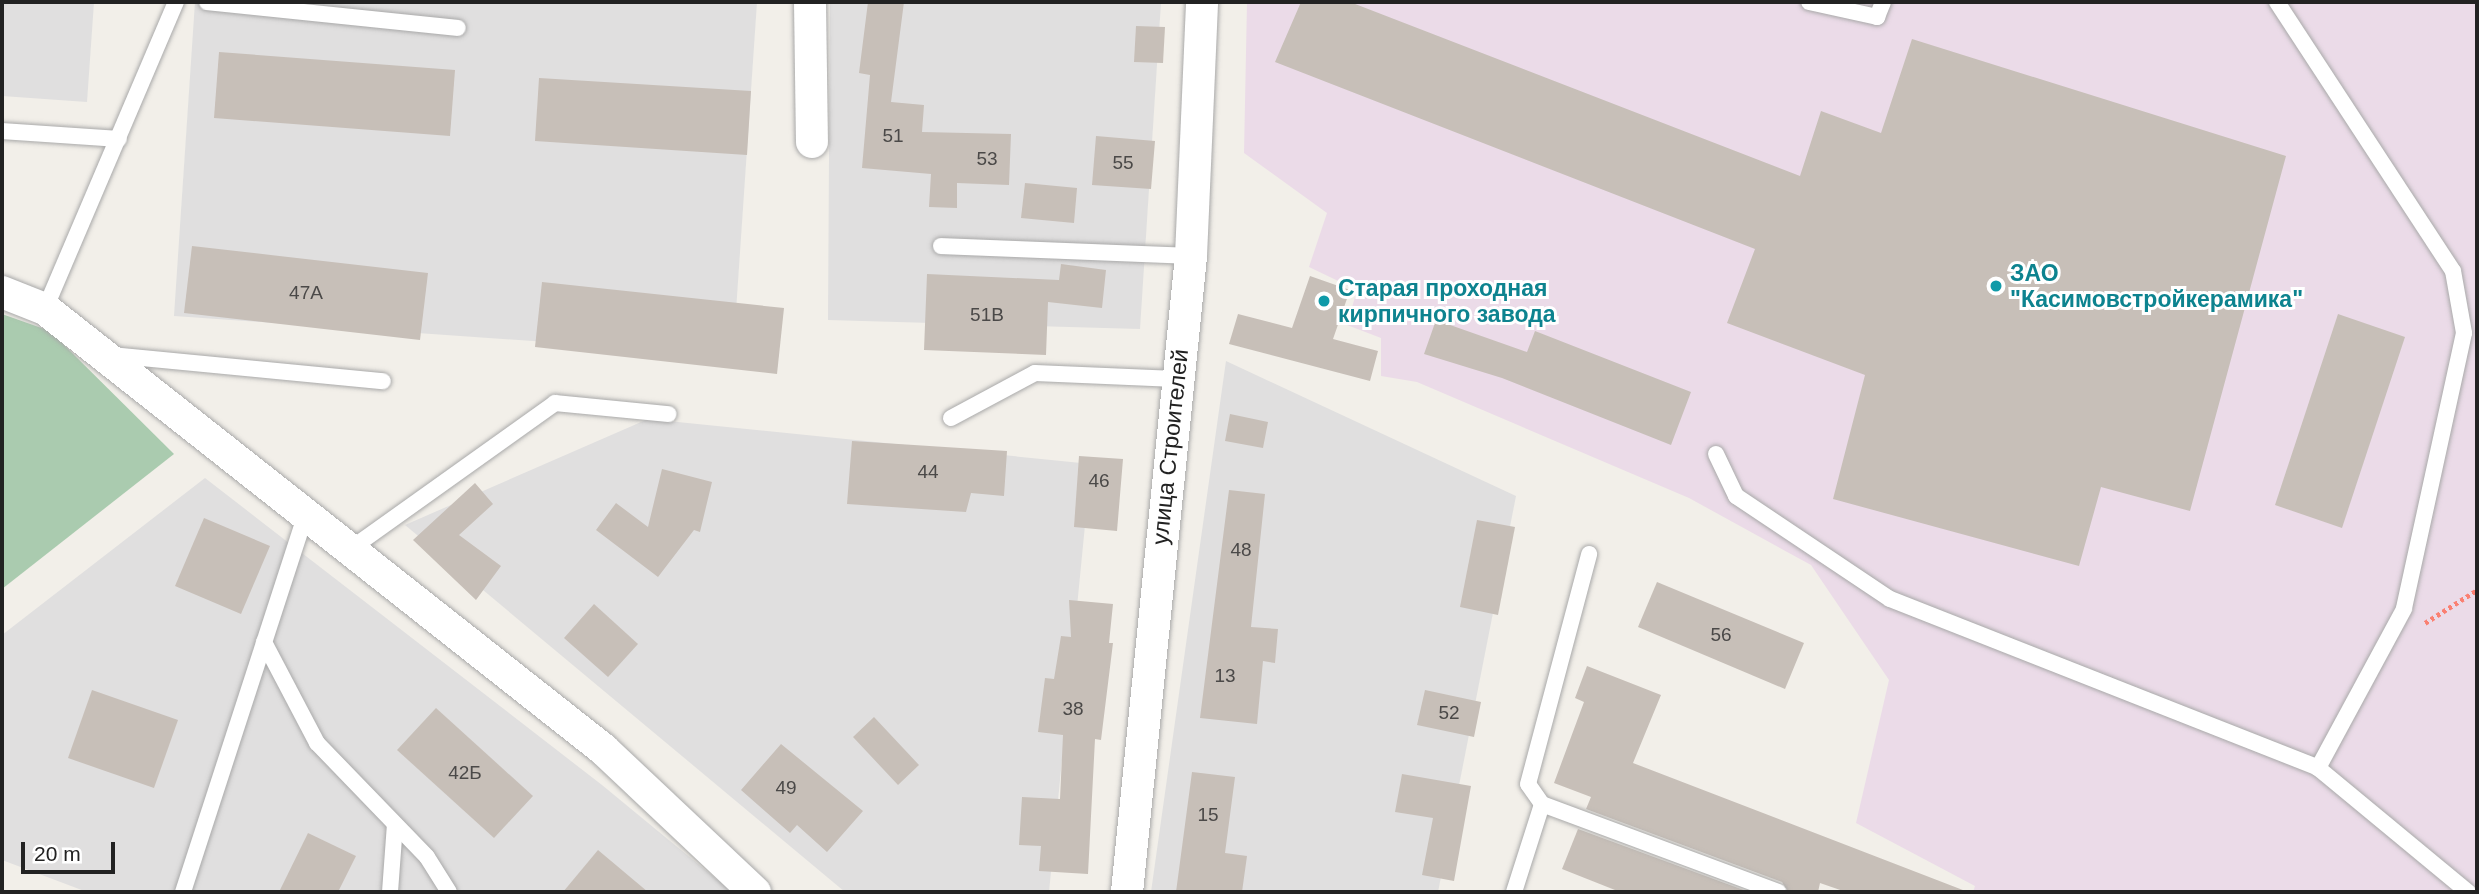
<!DOCTYPE html>
<meta charset="utf-8">
<style>
body{margin:0}
#map{position:relative;width:2479px;height:894px;overflow:hidden;background:#f2efe9;font-family:Helvetica,sans-serif}
div>[style]{position:absolute}
.residential>*{inset:0;background:#e0dfdf}
.industrial>*{inset:0;background:#ebdbe8}
.cemetery>*{inset:0;background:#aacbaf}
.building>*{inset:0;background:#c7bfb8}
.path>*{height:4.5px;margin-top:-2.25px;transform-origin:0;background:repeating-linear-gradient(90deg,#fa8072 0 3.5px,transparent 0 7px)}
.roads{filter:drop-shadow(0 0 2px #a9a9a9) drop-shadow(0 0 2px #a9a9a9)}
.lane>*{height:16px;margin:-8px;padding:0 8px;transform-origin:8px;border-radius:8px;background:#fff}
.street>*{height:32px;margin:-16px;padding:0 16px;transform-origin:16px;border-radius:16px;background:#fff}
.dots>*{width:19px;height:19px;translate:-50% -50%;box-sizing:border-box;border:4px solid #fff;border-radius:50%}
span{translate:-50% -50%;white-space:nowrap;text-align:center;line-height:1.15;-webkit-text-stroke:6px #fff;paint-order:stroke}
.number-label{font-size:19px;color:#4b4948}
.number-label span{-webkit-text-stroke-width:0}
.culture-label{font-size:23px;color:#0d838f;font-weight:700}
.left{translate:0 -50%;text-align:left}
.street-label{font-size:23px;color:#222}
.frame{position:absolute;inset:0;border:4px solid #222;pointer-events:none}
.scale{position:absolute;left:21px;top:842px;width:94px;height:32px;box-sizing:border-box;border:4px solid #222;border-top:0;padding-left:9px;font-size:21px;line-height:24px;white-space:nowrap;color:#222;-webkit-text-stroke:5px #fff;paint-order:stroke}
</style>
<div id="map">
<div class="residential">
<i style="clip-path:polygon(2px 2px,94px 2px,87px 102px,2px 96px)"></i>
<i style="clip-path:polygon(195px 2px,757px 2px,733px 355px,174px 316px)"></i>
<i style="clip-path:polygon(830px 2px,1161px 2px,1140px 329px,828px 320px)"></i>
<i style="clip-path:polygon(1226px 361px,1516px 496px,1438px 892px,1151px 892px)"></i>
<i style="clip-path:polygon(648px 419px,1091px 464px,1049px 892px,845px 892px,405px 525px)"></i>
<i style="clip-path:polygon(205px 478px,602px 785px,732px 892px,87px 892px,2px 860px,2px 635px)"></i>
</div>
<div class="industrial">
<i style="clip-path:polygon(1247px 2px,2477px 2px,2477px 892px,1973px 892px,1975px 886px,1856px 823px,1889px 680px,1811px 565px,1689px 498px,1417px 382px,1381px 376px,1381px 338px,1347px 325px,1357px 290px,1309px 267px,1327px 213px,1244px 153px)"></i>
</div>
<div class="cemetery">
<i style="clip-path:polygon(2px 314px,50px 331px,174px 454px,2px 589px)"></i>
</div>
<div class="building">
<i style="clip-path:polygon(868px 2px,904px 2px,891px 102px,924px 105px,922px 132px,1011px 134px,1009px 185px,957px 183px,957px 208px,929px 207px,931px 174px,862px 168px,870px 75px,859px 73px)"></i>
<i style="clip-path:polygon(1301px 2px,1350px 2px,1800px 176px,1821px 111px,1881px 133px,1912px 39px,2286px 156px,2190px 511px,2101px 487px,2079px 566px,1833px 499px,1865px 375px,1727px 323px,1755px 249px,1275px 62px)"></i>
<i style="clip-path:polygon(1136px 26px,1165px 27px,1163px 63px,1134px 62px)"></i>
<i style="clip-path:polygon(219px 52px,455px 70px,450px 136px,214px 118px)"></i>
<i style="clip-path:polygon(539px 78px,751px 91px,747px 155px,535px 141px)"></i>
<i style="clip-path:polygon(1096px 136px,1155px 141px,1151px 189px,1092px 185px)"></i>
<i style="clip-path:polygon(1025px 183px,1077px 188px,1074px 223px,1021px 218px)"></i>
<i style="clip-path:polygon(192px 246px,428px 273px,420px 340px,184px 313px)"></i>
<i style="clip-path:polygon(1061px 264px,1106px 270px,1102px 308px,1048px 302px,1046px 355px,924px 350px,927px 274px,1059px 280px)"></i>
<i style="clip-path:polygon(1310px 276px,1350px 290px,1333px 339px,1378px 351px,1370px 381px,1229px 344px,1238px 314px,1292px 328px)"></i>
<i style="clip-path:polygon(542px 282px,784px 308px,777px 374px,535px 347px)"></i>
<i style="clip-path:polygon(2338px 314px,2405px 337px,2342px 528px,2275px 505px)"></i>
<i style="clip-path:polygon(1436px 320px,1527px 352px,1535px 331px,1691px 392px,1671px 445px,1502px 378px,1424px 354px)"></i>
<i style="clip-path:polygon(1230px 414px,1268px 422px,1263px 448px,1225px 441px)"></i>
<i style="clip-path:polygon(852px 441px,1007px 451px,1004px 496px,971px 493px,966px 512px,847px 504px)"></i>
<i style="clip-path:polygon(1079px 456px,1123px 459px,1117px 531px,1074px 527px)"></i>
<i style="clip-path:polygon(662px 469px,712px 482px,700px 532px,694px 530px,658px 577px,596px 530px,616px 503px,648px 527px)"></i>
<i style="clip-path:polygon(475px 483px,493px 504px,459px 535px,501px 566px,476px 600px,413px 540px)"></i>
<i style="clip-path:polygon(1229px 490px,1265px 494px,1251px 627px,1278px 629px,1275px 663px,1263px 661px,1257px 724px,1200px 718px)"></i>
<i style="clip-path:polygon(204px 518px,270px 546px,241px 614px,175px 586px)"></i>
<i style="clip-path:polygon(1477px 520px,1515px 527px,1498px 615px,1460px 607px)"></i>
<i style="clip-path:polygon(1657px 582px,1804px 643px,1785px 689px,1638px 627px)"></i>
<i style="clip-path:polygon(1069px 600px,1113px 604px,1109px 643px,1113px 643px,1101px 740px,1095px 739px,1088px 874px,1039px 871px,1041px 846px,1019px 845px,1022px 797px,1060px 799px,1063px 735px,1038px 732px,1045px 678px,1054px 679px,1061px 636px,1071px 637px)"></i>
<i style="clip-path:polygon(594px 604px,638px 644px,608px 677px,564px 638px)"></i>
<i style="clip-path:polygon(1587px 666px,1661px 695px,1633px 763px,1968px 892px,1846px 892px,1820px 883px,1818px 892px,1788px 892px,1782px 882px,1586px 809px,1591px 797px,1554px 783px,1584px 702px,1575px 698px)"></i>
<i style="clip-path:polygon(92px 690px,178px 720px,154px 788px,68px 758px)"></i>
<i style="clip-path:polygon(1425px 690px,1481px 702px,1474px 737px,1417px 725px)"></i>
<i style="clip-path:polygon(436px 708px,533px 796px,494px 838px,397px 750px)"></i>
<i style="clip-path:polygon(874px 717px,919px 765px,898px 785px,853px 737px)"></i>
<i style="clip-path:polygon(781px 744px,863px 811px,827px 852px,797px 825px,790px 833px,741px 790px)"></i>
<i style="clip-path:polygon(1192px 772px,1235px 777px,1225px 853px,1247px 856px,1242px 892px,1176px 892px)"></i>
<i style="clip-path:polygon(1402px 774px,1471px 786px,1454px 881px,1422px 875px,1433px 818px,1395px 812px)"></i>
<i style="clip-path:polygon(1578px 829px,1749px 892px,1620px 892px,1562px 869px)"></i>
<i style="clip-path:polygon(308px 833px,356px 856px,338px 892px,279px 892px)"></i>
<i style="clip-path:polygon(598px 850px,648px 892px,563px 892px)"></i>
</div>
<div class="path">
<i style="left:2425px;top:623px;width:62px;rotate:-32.4deg"></i>
</div>
<div class="roads">
<div class="lane">
<i style="left:207px;top:2px;width:252px;rotate:5.9deg"></i>
<i style="left:1809px;top:2px;width:70px;rotate:12.4deg"></i>
<i style="left:1877px;top:17px;width:16px;rotate:-68deg"></i>
<i style="left:2277px;top:2px;width:321px;rotate:56.8deg"></i>
<i style="left:2453px;top:271px;width:63px;rotate:79.9deg"></i>
<i style="left:2464px;top:333px;width:282px;rotate:102.3deg"></i>
<i style="left:2404px;top:609px;width:181px;rotate:118.4deg"></i>
<i style="left:2px;top:131px;width:117px;rotate:3.9deg"></i>
<i style="left:941px;top:246px;width:250px;rotate:2.3deg"></i>
<i style="left:45px;top:309px;width:334px;rotate:-66.9deg"></i>
<i style="left:111px;top:355px;width:273px;rotate:5.5deg"></i>
<i style="left:951px;top:418px;width:95px;rotate:-28.2deg"></i>
<i style="left:1035px;top:373px;width:141px;rotate:2.4deg"></i>
<i style="left:1716px;top:454px;width:47px;rotate:64.5deg"></i>
<i style="left:1736px;top:496px;width:185px;rotate:33.8deg"></i>
<i style="left:1890px;top:599px;width:460px;rotate:21.5deg"></i>
<i style="left:2318px;top:768px;width:195px;rotate:39.6deg"></i>
<i style="left:349px;top:550px;width:253px;rotate:-35.5deg"></i>
<i style="left:555px;top:403px;width:114px;rotate:5.6deg"></i>
<i style="left:264px;top:642px;width:114px;rotate:62.3deg"></i>
<i style="left:317px;top:743px;width:158px;rotate:46deg"></i>
<i style="left:427px;top:857px;width:41px;rotate:57.8deg"></i>
<i style="left:1542px;top:804px;width:24px;rotate:-125deg"></i>
<i style="left:1528px;top:784px;width:238px;rotate:-75.1deg"></i>
<i style="left:183px;top:892px;width:395px;rotate:-72deg"></i>
<i style="left:390px;top:892px;width:68px;rotate:-85.8deg"></i>
<i style="left:1514px;top:892px;width:92px;rotate:-72.3deg"></i>
<i style="left:1542px;top:804px;width:252px;rotate:20.4deg"></i>
</div>
<div class="street">
<i style="left:810px;top:2px;width:140px;rotate:89.2deg"></i>
<i style="left:2px;top:292px;width:46px;rotate:21.6deg"></i>
<i style="left:45px;top:309px;width:711px;rotate:38.26deg"></i>
<i style="left:603px;top:749px;width:209px;rotate:43.3deg"></i>
<i style="left:1127px;top:892px;width:639px;rotate:-84.25deg"></i>
<i style="left:1191px;top:256px;width:254px;rotate:-87.5deg"></i>
</div>
</div>
<div class="dots">
<i style="left:1996px;top:286px;background:#0f9aa8"></i>
<i style="left:1324px;top:301px;background:#0f9aa8"></i>
</div>
<div class="number-label">
<span style="left:893px;top:136px">51</span>
<span style="left:987px;top:159px">53</span>
<span style="left:1123px;top:163px">55</span>
<span style="left:306px;top:293px">47А</span>
<span style="left:987px;top:315px">51В</span>
<span style="left:928px;top:472px">44</span>
<span style="left:1099px;top:481px">46</span>
<span style="left:1241px;top:550px">48</span>
<span style="left:1721px;top:635px">56</span>
<span style="left:1225px;top:676px">13</span>
<span style="left:1073px;top:709px">38</span>
<span style="left:1449px;top:713px">52</span>
<span style="left:465px;top:773px">42Б</span>
<span style="left:786px;top:788px">49</span>
<span style="left:1208px;top:815px">15</span>
</div>
<div class="culture-label">
<span class="left" style="left:2010px;top:286px">ЗАО<br>"Касимовстройкерамика"</span>
<span class="left" style="left:1338px;top:301px">Старая проходная<br>кирпичного завода</span>
</div>
<div class="street-label">
<span style="left:1170px;top:447px;rotate:-84deg">улица Строителей</span>
</div>
<div class="frame"></div>
<div class="scale">20 m</div>
</div>
